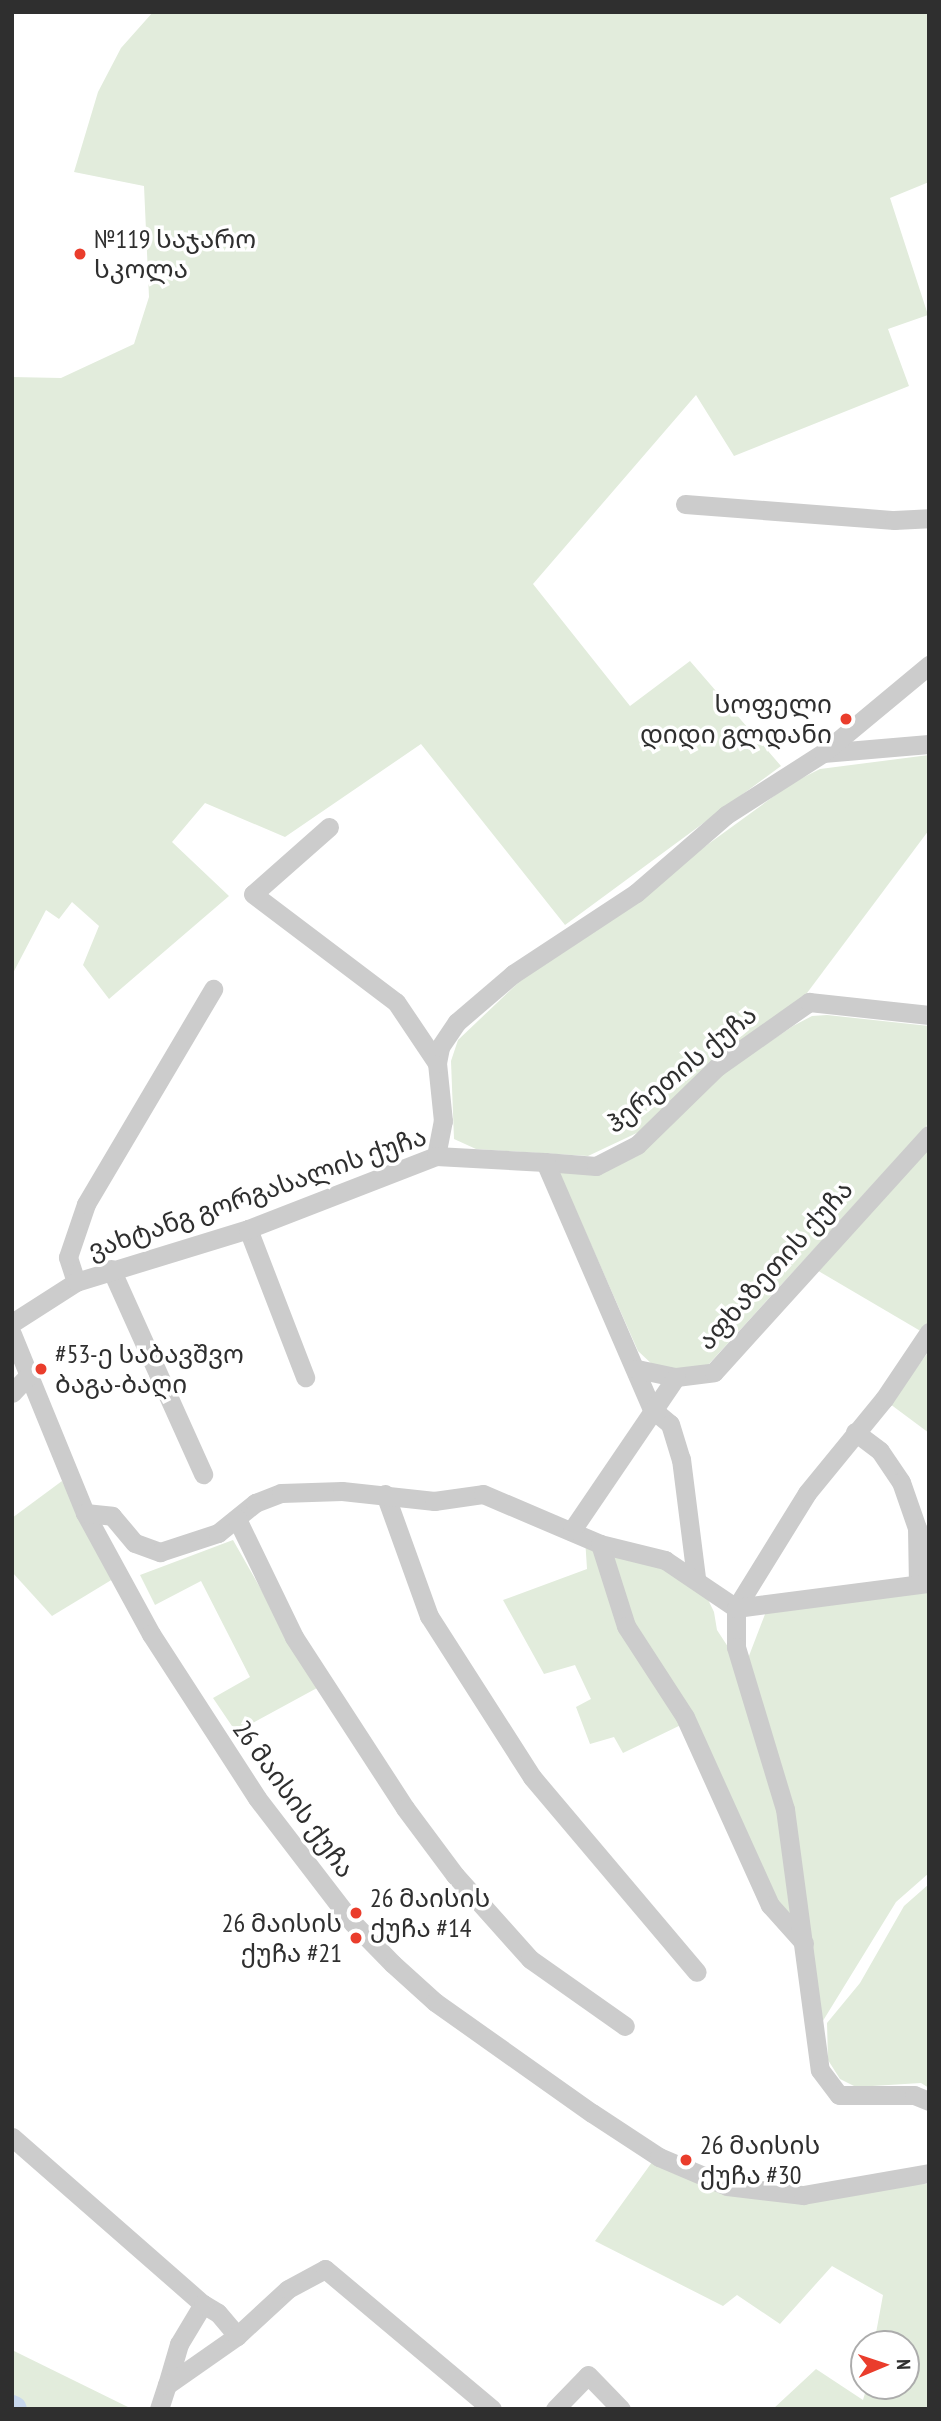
<!DOCTYPE html>
<meta charset="utf-8">
<style>
body{margin:0}
#map{position:relative;width:941px;height:2421px;overflow:hidden;background:#fff;font-family:"PT Sans Narrow","Noto Sans Georgian",sans-serif}
div>[style]{position:absolute}
.green>*{inset:0;background:#e2ecdc}
.river>*{height:26px;margin:-13px;padding:0 13px;transform-origin:13px;border-radius:13px;background:#c8d8ed}
.minor>*{height:19px;margin:-9.5px;padding:0 9.5px;transform-origin:9.5px;border-radius:9.5px;background:#ccc}
.dots>*{width:19px;height:19px;translate:-50% -50%;box-sizing:border-box;border:4px solid #fff;border-radius:50%}
span{translate:-50% -50%;white-space:nowrap;text-align:center;line-height:1.15;-webkit-text-stroke:7px #fff;paint-order:stroke}
.poi-label{font-size:26px;color:#2f2f2f}
.left{translate:0 -50%;text-align:left}
.right{translate:-100% -50%;text-align:right}
.street-label{font-size:26px;color:#2f2f2f}
.frame{position:absolute;inset:0;border:14px solid #2f2f2f;pointer-events:none}
.north{position:absolute;left:850px;top:2330px;width:70px;height:70px;box-sizing:border-box;background:#fff;border:2px solid #acacac;border-radius:50%;rotate:88deg;font-size:19px;font-weight:700;line-height:28px;text-align:center;color:#2f2f2f}
.north::after{content:'';display:block;margin:auto;width:24px;height:32px;background:#ea3d2c;clip-path:polygon(50% 0,100% 100%,50% 72%,0 100%)}
</style>
<div id="map">
<div class="green">
<i style="clip-path:polygon(153px 12px,929px 12px,929px 182px,890px 198px,928px 315px,888px 329px,909px 386px,734px 456px,696px 395px,533px 584px,630px 706px,690px 661px,781px 766px,565px 925px,421px 744px,285px 837px,205px 803px,172px 842px,229px 896px,109px 999px,83px 965px,99px 926px,72px 902px,59px 919px,46px 910px,12px 975px,12px 377px,61px 378px,134px 344px,149px 297px,144px 186px,74px 172px,98px 92px,121px 48px)"></i>
<i style="clip-path:polygon(929px 755px,929px 830px,807px 993px,641px 1131px,588px 1156px,476px 1149px,454px 1139px,451px 1061px,458px 1040px,520px 981px,792px 783px,820px 769px)"></i>
<i style="clip-path:polygon(827px 1015px,929px 1026px,929px 1123px,708px 1365px,673px 1370px,654px 1366px,638px 1351px,558px 1170px,600px 1173px,715px 1079px,793px 1026px,812px 1016px)"></i>
<i style="clip-path:polygon(929px 1145px,929px 1336px,815px 1269px)"></i>
<i style="clip-path:polygon(929px 1351px,929px 1433px,890px 1404px)"></i>
<i style="clip-path:polygon(62px 1481px,113px 1579px,52px 1616px,12px 1572px,12px 1518px)"></i>
<i style="clip-path:polygon(585px 1538px,687px 1573px,700px 1583px,714px 1612px,717px 1630px,732px 1653px,747px 1661px,767px 1609px,929px 1587px,929px 1873px,896px 1902px,821px 2024px,797px 1946px,685px 1723px,623px 1753px,614px 1737px,590px 1744px,576px 1707px,591px 1699px,575px 1665px,544px 1674px,503px 1600px,587px 1569px)"></i>
<i style="clip-path:polygon(233px 1540px,317px 1688px,236px 1732px,213px 1698px,250px 1677px,201px 1581px,155px 1605px,140px 1575px)"></i>
<i style="clip-path:polygon(929px 1884px,929px 2088px,921px 2083px,856px 2087px,840px 2079px,828px 2060px,827px 2023px,860px 1983px,904px 1906px)"></i>
<i style="clip-path:polygon(655px 2158px,713px 2188px,929px 2184px,929px 2409px,773px 2409px,816px 2369px,863px 2400px,867px 2386px,906px 2386px,906px 2344px,874px 2344px,883px 2295px,832px 2266px,780px 2324px,737px 2295px,723px 2306px,595px 2241px)"></i>
<i style="clip-path:polygon(12px 2350px,130px 2408px,131px 2409px,12px 2409px)"></i>
</div>
<div class="river">
<i style="left:12px;top:2408px;width:2px;rotate:27deg"></i>
</div>
<div class="minor">
<i style="left:685px;top:504px;width:210px;rotate:4.4deg"></i>
<i style="left:894px;top:520px;width:35px;rotate:-3deg"></i>
<i style="left:823px;top:753px;width:106px;rotate:-4.9deg"></i>
<i style="left:329px;top:827px;width:101px;rotate:138.6deg"></i>
<i style="left:253px;top:894px;width:179px;rotate:37.1deg"></i>
<i style="left:396px;top:1002px;width:73px;rotate:56.1deg"></i>
<i style="left:436px;top:1156px;width:36px;rotate:-79deg"></i>
<i style="left:443px;top:1121px;width:58px;rotate:-95.9deg"></i>
<i style="left:437px;top:1063px;width:16px;rotate:-79deg"></i>
<i style="left:440px;top:1047px;width:30px;rotate:-56deg"></i>
<i style="left:457px;top:1022px;width:74px;rotate:-40.6deg"></i>
<i style="left:513px;top:974px;width:147px;rotate:-33.4deg"></i>
<i style="left:636px;top:893px;width:119px;rotate:-40.9deg"></i>
<i style="left:726px;top:815px;width:115px;rotate:-32.6deg"></i>
<i style="left:823px;top:753px;width:138px;rotate:-39.7deg"></i>
<i style="left:545px;top:1162px;width:51px;rotate:4.5deg"></i>
<i style="left:596px;top:1166px;width:46px;rotate:-27.1deg"></i>
<i style="left:637px;top:1145px;width:112px;rotate:-44.3deg"></i>
<i style="left:717px;top:1067px;width:113px;rotate:-35.2deg"></i>
<i style="left:809px;top:1002px;width:121px;rotate:6.2deg"></i>
<i style="left:248px;top:1229px;width:159px;rotate:68.9deg"></i>
<i style="left:111px;top:1269px;width:225px;rotate:65.8deg"></i>
<i style="left:76px;top:1282px;width:26px;rotate:-108deg"></i>
<i style="left:68px;top:1257px;width:56px;rotate:-71.2deg"></i>
<i style="left:86px;top:1204px;width:250px;rotate:-59.4deg"></i>
<i style="left:12px;top:1323px;width:76px;rotate:-32.6deg"></i>
<i style="left:76px;top:1282px;width:180px;rotate:-17.1deg"></i>
<i style="left:248px;top:1229px;width:202px;rotate:-21.2deg"></i>
<i style="left:436px;top:1156px;width:109px;rotate:3.2deg"></i>
<i style="left:545px;top:1162px;width:269px;rotate:66.6deg"></i>
<i style="left:652px;top:1409px;width:23px;rotate:40deg"></i>
<i style="left:670px;top:1424px;width:37px;rotate:73deg"></i>
<i style="left:681px;top:1459px;width:120px;rotate:82.8deg"></i>
<i style="left:12px;top:1334px;width:193px;rotate:67.8deg"></i>
<i style="left:85px;top:1513px;width:138px;rotate:61.4deg"></i>
<i style="left:151px;top:1634px;width:195px;rotate:57.1deg"></i>
<i style="left:257px;top:1798px;width:158px;rotate:52.5deg"></i>
<i style="left:353px;top:1923px;width:57px;rotate:45.7deg"></i>
<i style="left:393px;top:1964px;width:57px;rotate:42.1deg"></i>
<i style="left:435px;top:2002px;width:192px;rotate:35.3deg"></i>
<i style="left:592px;top:2113px;width:80px;rotate:33.3deg"></i>
<i style="left:659px;top:2157px;width:74px;rotate:23.1deg"></i>
<i style="left:727px;top:2186px;width:77px;rotate:6.8deg"></i>
<i style="left:803px;top:2195px;width:128px;rotate:-9.9deg"></i>
<i style="left:637px;top:1369px;width:40px;rotate:12deg"></i>
<i style="left:676px;top:1377px;width:38px;rotate:-7deg"></i>
<i style="left:714px;top:1372px;width:320px;rotate:-47.8deg"></i>
<i style="left:12px;top:1393px;width:26px;rotate:-47deg"></i>
<i style="left:855px;top:1432px;width:31px;rotate:37deg"></i>
<i style="left:880px;top:1451px;width:37px;rotate:56deg"></i>
<i style="left:901px;top:1482px;width:49px;rotate:70.8deg"></i>
<i style="left:917px;top:1528px;width:56px;rotate:89deg"></i>
<i style="left:385px;top:1494px;width:130px;rotate:70.2deg"></i>
<i style="left:429px;top:1616px;width:191px;rotate:57.4deg"></i>
<i style="left:532px;top:1777px;width:255px;rotate:49.8deg"></i>
<i style="left:85px;top:1513px;width:27px;rotate:6deg"></i>
<i style="left:112px;top:1516px;width:35px;rotate:50deg"></i>
<i style="left:135px;top:1543px;width:27px;rotate:20deg"></i>
<i style="left:160px;top:1552px;width:61px;rotate:-18.1deg"></i>
<i style="left:218px;top:1533px;width:48px;rotate:-39deg"></i>
<i style="left:255px;top:1503px;width:28px;rotate:-21deg"></i>
<i style="left:281px;top:1493px;width:61px;rotate:-1.9deg"></i>
<i style="left:342px;top:1491px;width:93px;rotate:6.2deg"></i>
<i style="left:434px;top:1501px;width:49px;rotate:-8.1deg"></i>
<i style="left:483px;top:1494px;width:127px;rotate:23.1deg"></i>
<i style="left:600px;top:1544px;width:67px;rotate:13.8deg"></i>
<i style="left:665px;top:1560px;width:86px;rotate:34.1deg"></i>
<i style="left:237px;top:1519px;width:131px;rotate:64.2deg"></i>
<i style="left:294px;top:1637px;width:204px;rotate:57deg"></i>
<i style="left:405px;top:1808px;width:84px;rotate:53.3deg"></i>
<i style="left:455px;top:1875px;width:113px;rotate:48.2deg"></i>
<i style="left:530px;top:1959px;width:116px;rotate:35.2deg"></i>
<i style="left:572px;top:1530px;width:185px;rotate:-55.8deg"></i>
<i style="left:600px;top:1544px;width:86px;rotate:72.4deg"></i>
<i style="left:626px;top:1626px;width:108px;rotate:57deg"></i>
<i style="left:685px;top:1717px;width:206px;rotate:65.7deg"></i>
<i style="left:770px;top:1905px;width:51px;rotate:48.2deg"></i>
<i style="left:736px;top:1608px;width:39px;rotate:90deg"></i>
<i style="left:736px;top:1647px;width:169px;rotate:73.2deg"></i>
<i style="left:785px;top:1809px;width:263px;rotate:82.4deg"></i>
<i style="left:820px;top:2070px;width:31px;rotate:53deg"></i>
<i style="left:839px;top:2095px;width:75px"></i>
<i style="left:914px;top:2095px;width:16px;rotate:22deg"></i>
<i style="left:736px;top:1608px;width:135px;rotate:-58.3deg"></i>
<i style="left:807px;top:1493px;width:122px;rotate:-50.7deg"></i>
<i style="left:884px;top:1399px;width:81px;rotate:-56.1deg"></i>
<i style="left:736px;top:1608px;width:195px;rotate:-7.4deg"></i>
<i style="left:12px;top:2137px;width:254px;rotate:41.2deg"></i>
<i style="left:203px;top:2304px;width:47px;rotate:121deg"></i>
<i style="left:179px;top:2344px;width:43px;rotate:106.3deg"></i>
<i style="left:203px;top:2304px;width:17px;rotate:31deg"></i>
<i style="left:218px;top:2313px;width:30px;rotate:50deg"></i>
<i style="left:159px;top:2409px;width:25px;rotate:-72deg"></i>
<i style="left:167px;top:2385px;width:85px;rotate:-35deg"></i>
<i style="left:237px;top:2336px;width:69px;rotate:-42.7deg"></i>
<i style="left:288px;top:2289px;width:42px;rotate:-28.4deg"></i>
<i style="left:325px;top:2269px;width:218px;rotate:40deg"></i>
<i style="left:555px;top:2409px;width:47px;rotate:-45.9deg"></i>
<i style="left:588px;top:2375px;width:47px;rotate:45.9deg"></i>
</div>
<div class="dots">
<i style="left:80px;top:254px;background:#ea3d2c"></i>
<i style="left:846px;top:719px;background:#ea3d2c"></i>
<i style="left:41px;top:1369px;background:#ea3d2c"></i>
<i style="left:356px;top:1913px;background:#ea3d2c"></i>
<i style="left:356px;top:1938px;background:#ea3d2c"></i>
<i style="left:686px;top:2160px;background:#ea3d2c"></i>
</div>
<div class="poi-label">
<span class="left" style="left:94px;top:254px">№119 საჯარო<br>სკოლა</span>
<span class="right" style="left:832px;top:719px">სოფელი<br>დიდი გლდანი</span>
<span class="left" style="left:55px;top:1369px">#53-ე საბავშვო<br>ბაგა-ბაღი</span>
<span class="left" style="left:370px;top:1913px">26 მაისის<br>ქუჩა #14</span>
<span class="right" style="left:342px;top:1938px">26 მაისის<br>ქუჩა #21</span>
<span class="left" style="left:700px;top:2160px">26 მაისის<br>ქუჩა #30</span>
</div>
<div class="street-label">
<span style="left:681px;top:1069px;rotate:-39deg">ჰერეთის ქუჩა</span>
<span style="left:257px;top:1193px;rotate:-19deg">ვახტანგ გორგასალის ქუჩა</span>
<span style="left:775px;top:1265px;rotate:-48deg">აფხაზეთის ქუჩა</span>
<span style="left:294px;top:1799px;rotate:54deg">26 მაისის ქუჩა</span>
</div>
<div class="frame"></div>
<div class="north">N</div>
</div>
